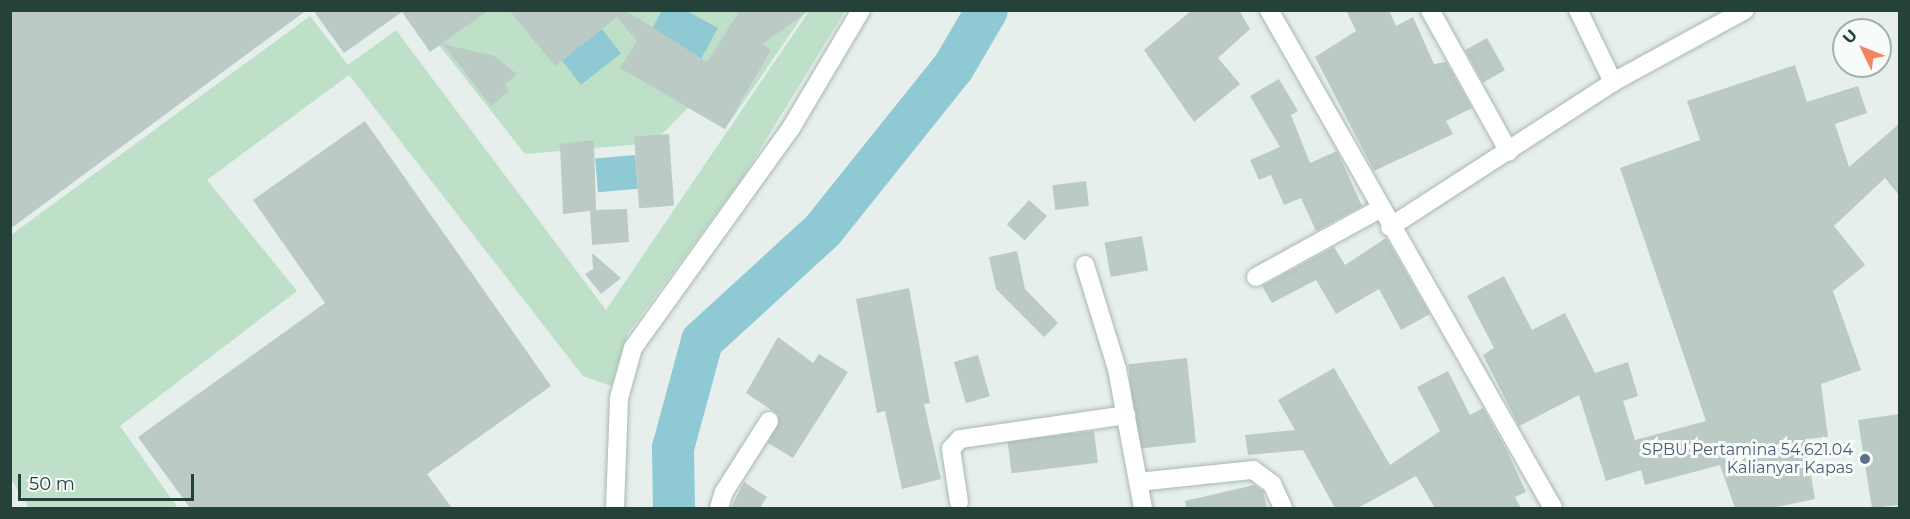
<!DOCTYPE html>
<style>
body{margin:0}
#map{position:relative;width:1910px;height:519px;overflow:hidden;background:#e6efeb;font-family:Montserrat,sans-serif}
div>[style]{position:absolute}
.green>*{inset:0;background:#bfe0c8}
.water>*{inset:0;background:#8ec9d4;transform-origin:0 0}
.river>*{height:42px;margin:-21px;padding:0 21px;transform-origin:21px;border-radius:21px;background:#8ec9d4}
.building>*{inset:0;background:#bbcac4;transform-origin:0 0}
.roads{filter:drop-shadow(0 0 2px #a8b8b2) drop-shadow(0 0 2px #a8b8b2)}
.street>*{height:18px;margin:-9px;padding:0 9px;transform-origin:9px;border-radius:9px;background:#fff}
.dots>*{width:16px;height:16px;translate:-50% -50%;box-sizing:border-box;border:3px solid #f7fbf9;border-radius:50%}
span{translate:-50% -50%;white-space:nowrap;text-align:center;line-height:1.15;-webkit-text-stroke:6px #f7fbf9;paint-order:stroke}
.service-label{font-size:16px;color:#4e5e75}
.right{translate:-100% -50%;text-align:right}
.frame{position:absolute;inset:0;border:12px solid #24423a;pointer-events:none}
.north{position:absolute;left:1832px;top:18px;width:60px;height:60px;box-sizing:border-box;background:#f7fbf9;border:2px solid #a3b1ad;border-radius:50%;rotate:313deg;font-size:16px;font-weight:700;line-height:24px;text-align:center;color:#24423a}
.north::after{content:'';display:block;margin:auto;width:21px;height:27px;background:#f4845f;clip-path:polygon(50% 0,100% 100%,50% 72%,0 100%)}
.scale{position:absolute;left:18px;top:474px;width:176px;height:27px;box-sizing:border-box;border:3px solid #24423a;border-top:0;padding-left:8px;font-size:18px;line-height:21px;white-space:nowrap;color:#24423a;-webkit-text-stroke:4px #f7fbf9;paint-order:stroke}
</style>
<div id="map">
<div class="green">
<div style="clip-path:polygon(467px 11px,806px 11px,725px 129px,688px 108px,653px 143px,525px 154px,439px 45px)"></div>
<div style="clip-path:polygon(809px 11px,845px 11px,743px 177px,628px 333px,611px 386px,583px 376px,349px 75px,207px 180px,297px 291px,120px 426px,178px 508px,29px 508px,11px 479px,11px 235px,310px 16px,348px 65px,396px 30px,606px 310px)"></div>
</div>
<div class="water">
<div style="clip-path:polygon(662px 10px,687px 11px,718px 28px,701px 59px,652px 29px)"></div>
<div style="left:602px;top:29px;width:31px;height:51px;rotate:52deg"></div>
<div style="left:635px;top:155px;width:34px;height:40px;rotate:85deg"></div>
</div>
<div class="river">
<div style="left:674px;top:508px;width:60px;rotate:-91deg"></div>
<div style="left:673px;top:448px;width:111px;rotate:-74.8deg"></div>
<div style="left:702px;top:341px;width:164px;rotate:-42.5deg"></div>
<div style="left:823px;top:230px;width:208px;rotate:-51.3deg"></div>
<div style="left:953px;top:68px;width:67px;rotate:-59.6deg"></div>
</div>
<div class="building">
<div style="clip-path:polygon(10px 10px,307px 10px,10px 229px)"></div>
<div style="clip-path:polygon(313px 10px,489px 10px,430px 52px,402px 12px,344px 53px)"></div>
<div style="clip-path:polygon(509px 10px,625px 10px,707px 62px,740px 10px,810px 10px,762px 44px,771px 50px,725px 129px,620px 68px,637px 41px,617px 17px,555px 66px)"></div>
<div style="clip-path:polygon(1192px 10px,1239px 10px,1250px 29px,1218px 58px,1240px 84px,1194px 122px,1144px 50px)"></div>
<div style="clip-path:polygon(1346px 10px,1389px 10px,1396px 26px,1413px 17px,1434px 64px,1446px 62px,1472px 108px,1446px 121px,1453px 134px,1374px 171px,1315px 57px,1356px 31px)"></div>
<div style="left:1487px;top:38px;width:37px;height:25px;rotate:61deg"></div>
<div style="clip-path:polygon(443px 44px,494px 56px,517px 74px,505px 85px,509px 91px,491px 106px)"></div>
<div style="clip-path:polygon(1795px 65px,1807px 102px,1858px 86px,1867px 113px,1835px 124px,1849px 167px,1899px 124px,1899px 195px,1885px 178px,1834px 226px,1865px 265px,1833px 291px,1861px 370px,1821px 384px,1828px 437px,1805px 439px,1815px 499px,1772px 508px,1735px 508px,1720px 465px,1645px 485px,1641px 470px,1606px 481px,1579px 395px,1519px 426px,1483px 355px,1494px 348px,1467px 296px,1504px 276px,1532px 330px,1565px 313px,1595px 373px,1628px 362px,1638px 396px,1623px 401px,1635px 440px,1706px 421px,1620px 168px,1700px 140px,1687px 101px)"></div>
<div style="clip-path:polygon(1279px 79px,1298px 111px,1291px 115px,1310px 163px,1337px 151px,1362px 206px,1316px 231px,1301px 198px,1284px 205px,1271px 175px,1259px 180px,1250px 160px,1280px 147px,1250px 96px)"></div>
<div style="clip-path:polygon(365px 121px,551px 386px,427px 474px,452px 508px,190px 508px,138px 437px,325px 303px,253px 200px)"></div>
<div style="left:669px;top:134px;width:72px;height:35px;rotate:86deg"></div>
<div style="clip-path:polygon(594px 140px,596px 210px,627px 209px,629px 242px,592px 245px,590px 211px,563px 214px,560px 144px)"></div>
<div style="left:1086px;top:181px;width:25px;height:34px;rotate:83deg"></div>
<div style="left:1029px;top:200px;width:24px;height:33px;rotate:42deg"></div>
<div style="left:1142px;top:236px;width:35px;height:38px;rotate:80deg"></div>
<div style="clip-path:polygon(1386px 238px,1430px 314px,1401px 330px,1379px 289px,1336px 314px,1316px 280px,1272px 303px,1262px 286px,1334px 247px,1345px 265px)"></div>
<div style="clip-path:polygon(1017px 251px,1025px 289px,1058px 323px,1044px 337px,996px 289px,989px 257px)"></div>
<div style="clip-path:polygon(592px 253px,621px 278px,601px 294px,585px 274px,593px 269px)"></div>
<div style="clip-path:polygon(909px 288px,930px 403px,924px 404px,941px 479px,902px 489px,885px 411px,877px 413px,856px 299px)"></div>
<div style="clip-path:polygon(778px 337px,813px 363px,819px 354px,848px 372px,793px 458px,768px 443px,779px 415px,746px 393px)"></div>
<div style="left:978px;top:355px;width:43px;height:25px;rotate:74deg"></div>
<div style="left:1187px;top:358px;width:85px;height:59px;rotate:84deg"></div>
<div style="clip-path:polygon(1334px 368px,1390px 465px,1440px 431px,1417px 387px,1448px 371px,1470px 415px,1483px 408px,1506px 449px,1526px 492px,1515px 497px,1521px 508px,1435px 508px,1416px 476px,1358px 508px,1335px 508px,1303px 450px,1248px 455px,1245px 435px,1295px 430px,1278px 400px)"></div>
<div style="clip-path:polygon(1899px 414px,1899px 505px,1872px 508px,1858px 420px)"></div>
<div style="left:1094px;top:431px;width:32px;height:87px;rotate:83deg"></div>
<div style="clip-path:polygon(744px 482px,767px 497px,760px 508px,731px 508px)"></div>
<div style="clip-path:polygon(1254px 485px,1263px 491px,1267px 508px,1186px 508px,1185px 501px)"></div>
</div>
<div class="roads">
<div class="street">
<div style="left:1269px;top:10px;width:573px;rotate:60.3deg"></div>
<div style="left:1430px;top:10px;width:162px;rotate:60.9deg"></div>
<div style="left:1613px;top:82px;width:150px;rotate:-28.6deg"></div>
<div style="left:1390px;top:227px;width:266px;rotate:-33deg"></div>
<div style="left:1613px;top:82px;width:80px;rotate:-115.9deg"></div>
<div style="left:1085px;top:265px;width:109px;rotate:72.9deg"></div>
<div style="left:1117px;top:369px;width:141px;rotate:79.4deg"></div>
<div style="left:1256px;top:277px;width:141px;rotate:-28.9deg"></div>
<div style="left:1138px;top:482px;width:116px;rotate:-6deg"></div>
<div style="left:1253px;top:470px;width:24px;rotate:36deg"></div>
<div style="left:1272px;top:484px;width:26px;rotate:65deg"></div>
<div style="left:959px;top:502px;width:54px;rotate:-98.6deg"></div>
<div style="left:951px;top:449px;width:13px;rotate:-48deg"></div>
<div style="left:960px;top:439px;width:168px;rotate:-8.2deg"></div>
<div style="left:615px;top:508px;width:110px;rotate:-87.9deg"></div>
<div style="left:619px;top:398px;width:52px;rotate:-74.4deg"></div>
<div style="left:633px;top:348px;width:271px;rotate:-54.3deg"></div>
<div style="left:791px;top:128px;width:137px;rotate:-59.3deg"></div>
<div style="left:719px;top:508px;width:17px;rotate:-73deg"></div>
<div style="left:724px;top:492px;width:84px;rotate:-57.6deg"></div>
</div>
</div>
<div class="dots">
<div style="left:1865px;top:459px;background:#5c6f8a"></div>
</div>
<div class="service-label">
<span class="right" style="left:1853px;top:459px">SPBU Pertamina 54.621.04<br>Kalianyar Kapas</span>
</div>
<div class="frame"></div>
<div class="north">U</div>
<div class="scale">50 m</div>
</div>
